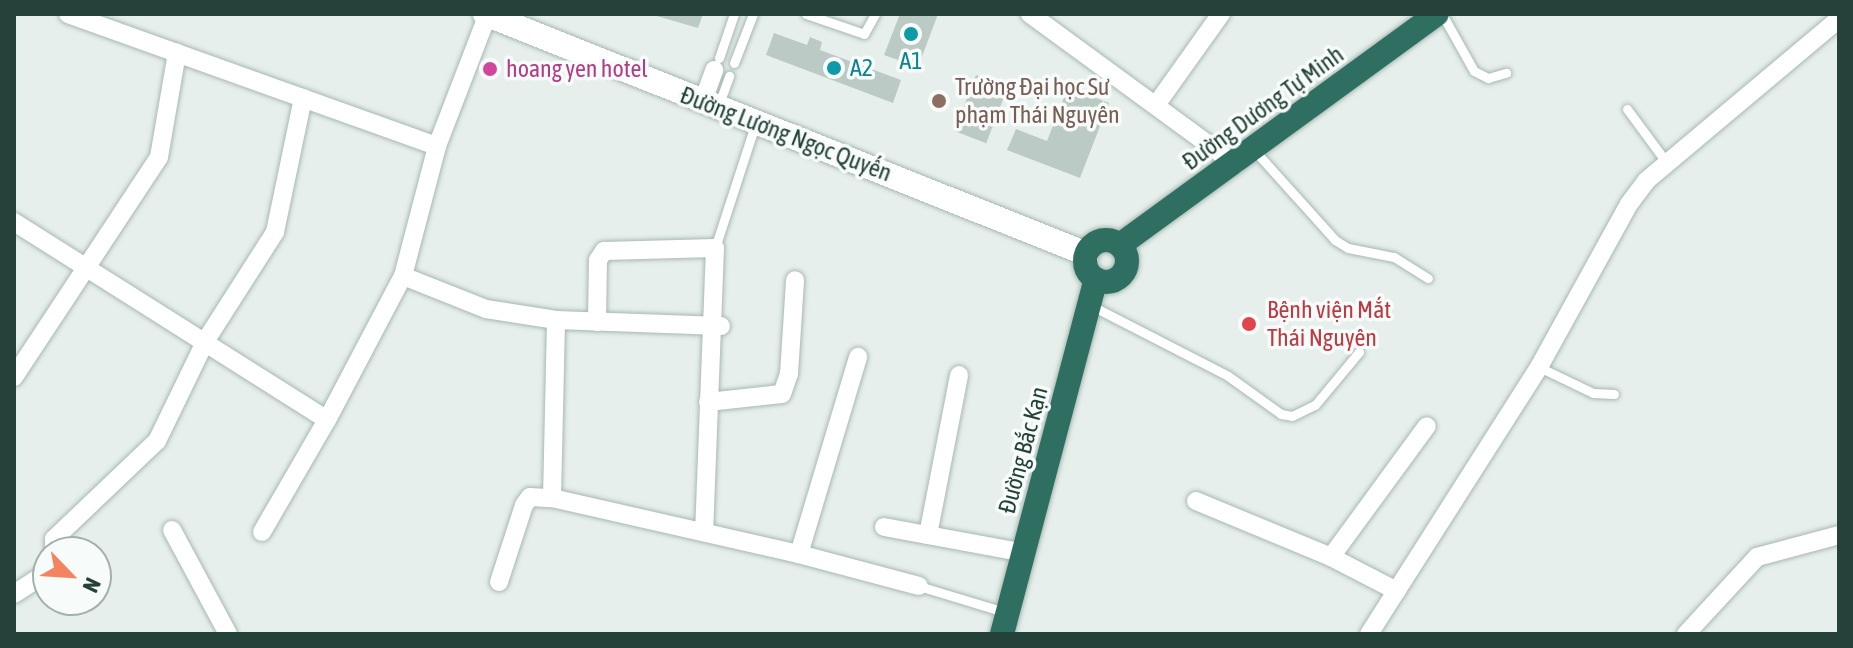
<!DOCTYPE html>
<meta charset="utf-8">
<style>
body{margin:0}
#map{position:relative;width:1853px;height:648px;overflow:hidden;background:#e6efeb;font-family:"Asap Condensed",sans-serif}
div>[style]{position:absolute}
.building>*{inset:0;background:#bbcac4;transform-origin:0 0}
.roads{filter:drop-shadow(0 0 2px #a8b8b2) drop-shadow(0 0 2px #a8b8b2)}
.lane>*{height:9px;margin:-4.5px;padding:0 4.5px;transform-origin:4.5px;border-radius:4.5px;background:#fff}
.street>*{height:18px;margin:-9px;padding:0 9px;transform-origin:9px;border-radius:9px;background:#fff}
.secondary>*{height:24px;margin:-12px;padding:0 12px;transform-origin:12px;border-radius:12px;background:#fff}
.highway>*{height:24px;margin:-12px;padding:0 12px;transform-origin:12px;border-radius:12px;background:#2f6f62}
.highway>.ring{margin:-12px;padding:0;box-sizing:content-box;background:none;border:24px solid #2f6f62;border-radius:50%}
.dots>*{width:22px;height:22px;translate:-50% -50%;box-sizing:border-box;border:4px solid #f7fbf9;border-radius:50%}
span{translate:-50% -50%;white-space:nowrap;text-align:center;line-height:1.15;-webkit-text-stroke:7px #f7fbf9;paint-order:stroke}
.culture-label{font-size:24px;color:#0d838f}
.left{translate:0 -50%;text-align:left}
.hotel-label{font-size:24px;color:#b23c85}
.education-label{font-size:24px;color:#785e54}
.street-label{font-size:24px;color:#24423a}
.health-label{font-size:24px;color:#be3a42}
.frame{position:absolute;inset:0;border:16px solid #24423a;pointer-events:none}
.north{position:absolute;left:32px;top:536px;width:80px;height:80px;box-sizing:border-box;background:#f7fbf9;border:2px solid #a3b1ad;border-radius:50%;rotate:115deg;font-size:22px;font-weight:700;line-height:32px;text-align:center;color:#24423a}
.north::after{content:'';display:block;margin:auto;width:28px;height:36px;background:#f4845f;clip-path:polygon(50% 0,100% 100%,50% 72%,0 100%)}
</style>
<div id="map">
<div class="building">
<div style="clip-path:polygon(650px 14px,703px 14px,698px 28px)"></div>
<div style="clip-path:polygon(900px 14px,938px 14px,918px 67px,884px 55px)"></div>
<div style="clip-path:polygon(774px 33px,807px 45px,810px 37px,822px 42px,820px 50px,901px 80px,893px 103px,766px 55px)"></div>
<div style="left:976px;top:75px;width:34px;height:60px;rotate:21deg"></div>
<div style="clip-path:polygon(1068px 87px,1109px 103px,1080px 178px,1007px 150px,1016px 129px,1047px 141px)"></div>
</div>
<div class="roads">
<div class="lane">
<div style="left:806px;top:14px;width:61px;rotate:19deg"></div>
<div style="left:864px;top:34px;width:23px;rotate:-61deg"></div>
<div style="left:1442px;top:14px;width:65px;rotate:60.7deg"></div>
<div style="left:1474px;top:71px;width:16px;rotate:27deg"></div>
<div style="left:1488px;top:78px;width:19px;rotate:-16deg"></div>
<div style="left:719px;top:58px;width:46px;rotate:-71.2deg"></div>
<div style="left:734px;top:63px;width:53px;rotate:-68.8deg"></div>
<div style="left:719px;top:104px;width:30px;rotate:-70deg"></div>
<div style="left:1627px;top:109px;width:67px;rotate:53.5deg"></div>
<div style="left:1255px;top:151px;width:120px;rotate:48deg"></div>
<div style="left:1335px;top:240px;width:15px;rotate:32deg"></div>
<div style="left:1348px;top:248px;width:47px;rotate:11.1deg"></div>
<div style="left:1394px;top:257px;width:40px;rotate:32deg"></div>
<div style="left:715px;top:248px;width:129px;rotate:-72deg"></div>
<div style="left:1090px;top:305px;width:155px;rotate:27.2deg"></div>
<div style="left:1228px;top:376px;width:65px;rotate:35.6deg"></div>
<div style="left:1281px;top:414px;width:11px;rotate:10deg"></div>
<div style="left:1292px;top:416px;width:25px;rotate:-26deg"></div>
<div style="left:1315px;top:405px;width:69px;rotate:-50.3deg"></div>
<div style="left:1539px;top:367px;width:60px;rotate:25.7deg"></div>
<div style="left:1593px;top:393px;width:21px;rotate:3deg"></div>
<div style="left:919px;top:586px;width:93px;rotate:16.9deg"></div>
</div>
<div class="street">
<div style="left:68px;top:14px;width:392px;rotate:19.7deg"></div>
<div style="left:1030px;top:14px;width:255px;rotate:36.2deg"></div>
<div style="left:703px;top:101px;width:33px;rotate:-70deg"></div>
<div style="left:1156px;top:105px;width:112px;rotate:-54.5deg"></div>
<div style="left:14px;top:222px;width:370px;rotate:32.3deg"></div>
<div style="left:327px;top:420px;width:163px;rotate:-62.2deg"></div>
<div style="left:403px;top:276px;width:134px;rotate:-75.3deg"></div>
<div style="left:437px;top:146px;width:142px;rotate:-68.9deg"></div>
<div style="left:403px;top:276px;width:89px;rotate:21.7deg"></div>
<div style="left:486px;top:309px;width:71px;rotate:8.9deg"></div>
<div style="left:556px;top:320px;width:165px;rotate:2.1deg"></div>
<div style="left:597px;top:322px;width:62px;rotate:-89.1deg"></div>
<div style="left:598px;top:260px;width:11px;rotate:-56deg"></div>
<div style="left:604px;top:251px;width:111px;rotate:-1.5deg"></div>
<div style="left:715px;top:248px;width:282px;rotate:92.2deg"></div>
<div style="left:14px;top:377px;width:263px;rotate:-56.6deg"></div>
<div style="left:159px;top:157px;width:106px;rotate:-80.2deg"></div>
<div style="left:708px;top:402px;width:74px;rotate:-6.2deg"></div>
<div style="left:782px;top:394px;width:21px;rotate:-71deg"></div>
<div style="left:789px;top:374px;width:94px;rotate:-86.3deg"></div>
<div style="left:552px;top:498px;width:253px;rotate:12.8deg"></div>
<div style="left:799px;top:554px;width:206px;rotate:-73.3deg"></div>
<div style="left:1196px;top:501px;width:146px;rotate:22.5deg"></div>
<div style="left:1331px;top:557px;width:74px;rotate:27.3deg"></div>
<div style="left:884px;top:527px;width:143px;rotate:10.4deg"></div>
<div style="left:172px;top:530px;width:118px;rotate:61.7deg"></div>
<div style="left:262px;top:532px;width:129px;rotate:-59.9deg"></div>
<div style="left:928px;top:535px;width:163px;rotate:-79deg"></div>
<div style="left:54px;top:552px;width:13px;rotate:-90deg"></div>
<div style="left:54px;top:539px;width:142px;rotate:-43.6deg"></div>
<div style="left:157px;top:441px;width:112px;rotate:-64.1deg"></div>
<div style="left:206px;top:340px;width:128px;rotate:-57.4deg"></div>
<div style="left:275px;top:232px;width:137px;rotate:-78.2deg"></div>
<div style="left:799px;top:554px;width:124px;rotate:14.9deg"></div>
<div style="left:1331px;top:557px;width:162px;rotate:-53.8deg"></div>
<div style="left:499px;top:582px;width:81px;rotate:-72deg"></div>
<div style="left:524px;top:505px;width:10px;rotate:-53deg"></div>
<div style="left:530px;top:497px;width:22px;rotate:3deg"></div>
<div style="left:552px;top:498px;width:178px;rotate:-88.7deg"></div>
<div style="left:14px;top:594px;width:40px;rotate:-32.9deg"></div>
<div style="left:1369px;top:634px;width:317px;rotate:-57.5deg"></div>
<div style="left:1539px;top:367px;width:186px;rotate:-61.1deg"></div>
<div style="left:1629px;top:204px;width:30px;rotate:-53deg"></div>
<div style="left:1647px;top:180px;width:251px;rotate:-40deg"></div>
<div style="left:1686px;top:634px;width:105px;rotate:-47.3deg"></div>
<div style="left:1757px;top:557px;width:85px;rotate:-15deg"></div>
</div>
<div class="secondary">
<div style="left:485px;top:14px;width:648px;rotate:21.74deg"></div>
</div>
<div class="highway">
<div class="ring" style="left:1085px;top:240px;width:18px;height:18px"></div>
<div style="left:1120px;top:245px;width:392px;rotate:-36.1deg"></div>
<div style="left:1002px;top:634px;width:367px;rotate:-75.2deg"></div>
</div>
</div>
<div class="dots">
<div style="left:911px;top:34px;background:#0f9aa8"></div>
<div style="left:834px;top:68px;background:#0f9aa8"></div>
<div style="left:490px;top:69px;background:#d1479c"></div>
<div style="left:939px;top:101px;background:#8d6e63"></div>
<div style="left:1249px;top:324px;background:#e0444e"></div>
</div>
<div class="culture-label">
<span style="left:911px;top:61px">A1</span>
<span class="left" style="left:850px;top:68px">A2</span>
</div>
<div class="hotel-label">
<span class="left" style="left:506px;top:69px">hoang yen hotel</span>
</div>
<div class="education-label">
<span class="left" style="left:955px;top:101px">Trường Đại học Sư<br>phạm Thái Nguyên</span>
</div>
<div class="street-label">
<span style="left:1263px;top:108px;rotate:-36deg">Đường Dương Tự Minh</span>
<span style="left:786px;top:134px;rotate:21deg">Đường Lương Ngọc Quyến</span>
<span style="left:1023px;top:450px;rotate:-75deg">Đường Bắc Kạn</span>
</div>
<div class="health-label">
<span class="left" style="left:1267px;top:324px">Bệnh viện Mắt<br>Thái Nguyên</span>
</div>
<div class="frame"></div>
<div class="north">N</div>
</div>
